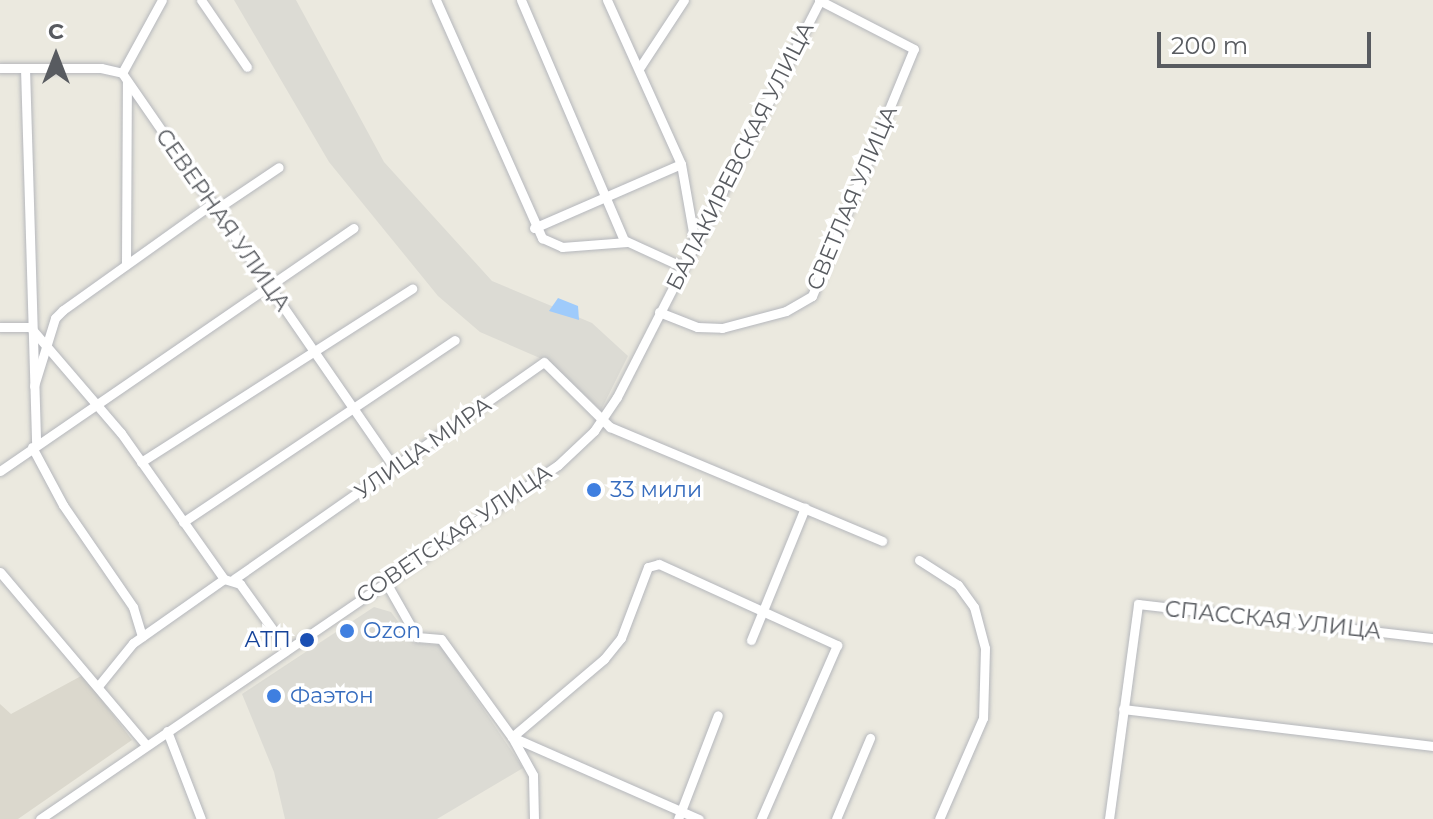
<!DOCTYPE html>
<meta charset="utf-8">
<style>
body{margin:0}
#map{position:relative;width:1433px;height:819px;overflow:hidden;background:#ebe9df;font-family:Montserrat,sans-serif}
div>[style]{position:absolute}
.industrial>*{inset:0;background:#dcdbd4}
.education>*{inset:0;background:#dbd8cd}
.water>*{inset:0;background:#9fcbfb}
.roads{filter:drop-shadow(0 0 2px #b5b7bc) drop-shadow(0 0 2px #b5b7bc)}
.minor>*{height:9px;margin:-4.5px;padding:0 4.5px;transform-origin:4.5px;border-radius:4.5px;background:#fff}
.dots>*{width:22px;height:22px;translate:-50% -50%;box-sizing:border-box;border:4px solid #fff;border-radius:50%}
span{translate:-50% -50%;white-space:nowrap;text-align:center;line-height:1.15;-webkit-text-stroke:7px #fff;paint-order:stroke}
.street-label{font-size:22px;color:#585b60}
.shop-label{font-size:22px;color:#366cbe}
.left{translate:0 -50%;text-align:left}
.transit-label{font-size:22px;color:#164399}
.right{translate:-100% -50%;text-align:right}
.north{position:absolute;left:16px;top:16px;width:80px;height:80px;-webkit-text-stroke:6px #fff;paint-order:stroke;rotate:0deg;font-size:22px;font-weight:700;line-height:32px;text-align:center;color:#585b60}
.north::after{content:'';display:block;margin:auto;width:28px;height:36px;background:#585b60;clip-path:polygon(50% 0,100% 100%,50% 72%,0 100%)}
.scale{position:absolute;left:1157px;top:32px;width:214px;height:36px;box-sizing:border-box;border:4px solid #585b60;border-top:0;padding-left:10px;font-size:24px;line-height:28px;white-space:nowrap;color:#585b60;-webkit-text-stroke:6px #fff;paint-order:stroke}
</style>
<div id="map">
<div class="industrial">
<div style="clip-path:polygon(234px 0,296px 0,384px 162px,492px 281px,592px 323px,628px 356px,601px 410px,549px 362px,480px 332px,438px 296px,329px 162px)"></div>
<div style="clip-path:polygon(374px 607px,391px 612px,414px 643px,440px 645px,523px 768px,437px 819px,285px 819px,274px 772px,242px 694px)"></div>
</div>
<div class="education">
<div style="clip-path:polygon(83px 675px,132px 740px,18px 819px,0 819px,0 704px,11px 714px)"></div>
</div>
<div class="water">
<div style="clip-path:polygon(558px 298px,578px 306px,579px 320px,549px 311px)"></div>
</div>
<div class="roads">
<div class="minor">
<div style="left:201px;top:0;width:81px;rotate:55.5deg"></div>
<div style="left:436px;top:0;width:261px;rotate:66deg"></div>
<div style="left:542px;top:238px;width:22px;rotate:24deg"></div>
<div style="left:562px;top:247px;width:65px;rotate:-4.4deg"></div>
<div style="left:521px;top:0;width:261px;rotate:66.8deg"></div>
<div style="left:624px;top:240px;width:65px;rotate:24.6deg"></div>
<div style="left:607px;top:0;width:180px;rotate:65.7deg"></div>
<div style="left:681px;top:164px;width:80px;rotate:80deg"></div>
<div style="left:640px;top:67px;width:80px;rotate:-56.7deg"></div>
<div style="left:0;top:68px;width:101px"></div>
<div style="left:101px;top:68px;width:22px;rotate:13deg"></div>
<div style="left:122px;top:73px;width:480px;rotate:55.4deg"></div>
<div style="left:25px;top:68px;width:376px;rotate:88.3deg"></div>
<div style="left:122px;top:73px;width:83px;rotate:-61.3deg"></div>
<div style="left:218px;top:208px;width:73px;rotate:-33.9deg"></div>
<div style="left:534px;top:228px;width:160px;rotate:-23.5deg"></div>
<div style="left:126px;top:262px;width:181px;rotate:-89.7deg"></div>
<div style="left:659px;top:312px;width:41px;rotate:21.5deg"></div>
<div style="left:697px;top:327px;width:25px;rotate:2deg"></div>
<div style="left:722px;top:328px;width:66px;rotate:-14.9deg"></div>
<div style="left:786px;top:311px;width:30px;rotate:-30deg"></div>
<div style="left:812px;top:296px;width:267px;rotate:-67.6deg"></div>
<div style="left:914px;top:49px;width:107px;rotate:-152.7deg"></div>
<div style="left:0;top:327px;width:30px"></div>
<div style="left:30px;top:327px;width:140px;rotate:49.4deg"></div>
<div style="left:121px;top:433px;width:179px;rotate:54.8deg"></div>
<div style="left:224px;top:579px;width:17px;rotate:17deg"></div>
<div style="left:240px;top:584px;width:79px;rotate:54.3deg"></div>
<div style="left:34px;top:386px;width:71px;rotate:-72.8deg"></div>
<div style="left:55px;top:318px;width:11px;rotate:-45deg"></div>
<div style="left:63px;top:310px;width:184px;rotate:-35.5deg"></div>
<div style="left:32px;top:447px;width:66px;rotate:61.9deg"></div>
<div style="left:63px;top:505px;width:124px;rotate:55.5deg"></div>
<div style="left:133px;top:607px;width:31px;rotate:73deg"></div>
<div style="left:141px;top:462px;width:322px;rotate:-32.6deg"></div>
<div style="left:0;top:471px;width:429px;rotate:-34.5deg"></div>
<div style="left:183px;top:522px;width:327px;rotate:-33.8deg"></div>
<div style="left:919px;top:560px;width:46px;rotate:32.7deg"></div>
<div style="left:958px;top:585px;width:27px;rotate:54deg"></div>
<div style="left:974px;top:607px;width:42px;rotate:75deg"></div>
<div style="left:985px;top:648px;width:70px;rotate:91.6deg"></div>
<div style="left:983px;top:718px;width:110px;rotate:113.5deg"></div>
<div style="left:0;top:572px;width:226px;rotate:49.8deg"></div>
<div style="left:234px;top:579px;width:378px;rotate:-35deg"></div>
<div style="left:544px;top:362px;width:93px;rotate:44.6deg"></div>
<div style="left:610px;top:427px;width:295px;rotate:22.7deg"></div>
<div style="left:384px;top:579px;width:67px;rotate:60.4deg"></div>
<div style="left:417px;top:637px;width:24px;rotate:5deg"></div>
<div style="left:441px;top:639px;width:121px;rotate:54.1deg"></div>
<div style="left:512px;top:737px;width:204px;rotate:23.7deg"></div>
<div style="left:751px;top:640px;width:143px;rotate:-67.8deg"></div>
<div style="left:99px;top:685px;width:54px;rotate:-51deg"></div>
<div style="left:133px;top:643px;width:111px;rotate:-35.1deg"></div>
<div style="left:1123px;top:709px;width:312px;rotate:6.8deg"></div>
<div style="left:167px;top:731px;width:94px;rotate:68.9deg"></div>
<div style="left:40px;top:819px;width:627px;rotate:-34.35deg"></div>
<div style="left:558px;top:465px;width:50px;rotate:-43.4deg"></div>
<div style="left:594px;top:431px;width:41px;rotate:-55.9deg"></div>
<div style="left:617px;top:397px;width:446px;rotate:-62.9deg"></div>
<div style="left:534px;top:819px;width:44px;rotate:-91.3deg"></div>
<div style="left:533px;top:775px;width:43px;rotate:-118.9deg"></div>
<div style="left:512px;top:737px;width:121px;rotate:-40.3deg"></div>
<div style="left:604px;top:659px;width:27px;rotate:-51deg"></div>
<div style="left:621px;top:638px;width:76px;rotate:-69.2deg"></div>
<div style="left:648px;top:567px;width:11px;rotate:-15deg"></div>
<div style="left:659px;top:564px;width:196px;rotate:24.5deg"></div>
<div style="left:837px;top:645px;width:190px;rotate:113.6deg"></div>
<div style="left:678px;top:819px;width:111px;rotate:-69deg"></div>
<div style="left:836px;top:819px;width:88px;rotate:-67.2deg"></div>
<div style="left:1109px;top:819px;width:217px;rotate:-82.3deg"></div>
<div style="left:1138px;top:604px;width:297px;rotate:6.6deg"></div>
</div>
</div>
<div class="dots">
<div style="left:594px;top:490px;background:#3f7fe0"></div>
<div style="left:347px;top:631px;background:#3f7fe0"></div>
<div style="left:307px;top:640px;background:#1a4fb4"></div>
<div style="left:274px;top:696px;background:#3f7fe0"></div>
</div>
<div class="street-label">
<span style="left:740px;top:156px;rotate:-63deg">БАЛАКИРЕВСКАЯ УЛИЦА</span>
<span style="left:852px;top:198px;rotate:-67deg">СВЕТЛАЯ УЛИЦА</span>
<span style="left:223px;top:220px;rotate:55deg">СЕВЕРНАЯ УЛИЦА</span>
<span style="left:423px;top:448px;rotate:-35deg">УЛИЦА МИРА</span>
<span style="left:454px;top:534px;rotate:-34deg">СОВЕТСКАЯ УЛИЦА</span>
<span style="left:1273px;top:620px;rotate:6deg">СПАССКАЯ УЛИЦА</span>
</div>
<div class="shop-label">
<span class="left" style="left:610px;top:490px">33 мили</span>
<span class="left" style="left:363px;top:631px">Ozon</span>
<span class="left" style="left:290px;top:696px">Фаэтон</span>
</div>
<div class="transit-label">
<span class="right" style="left:291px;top:640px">АТП</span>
</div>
<div class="north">С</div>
<div class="scale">200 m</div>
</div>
